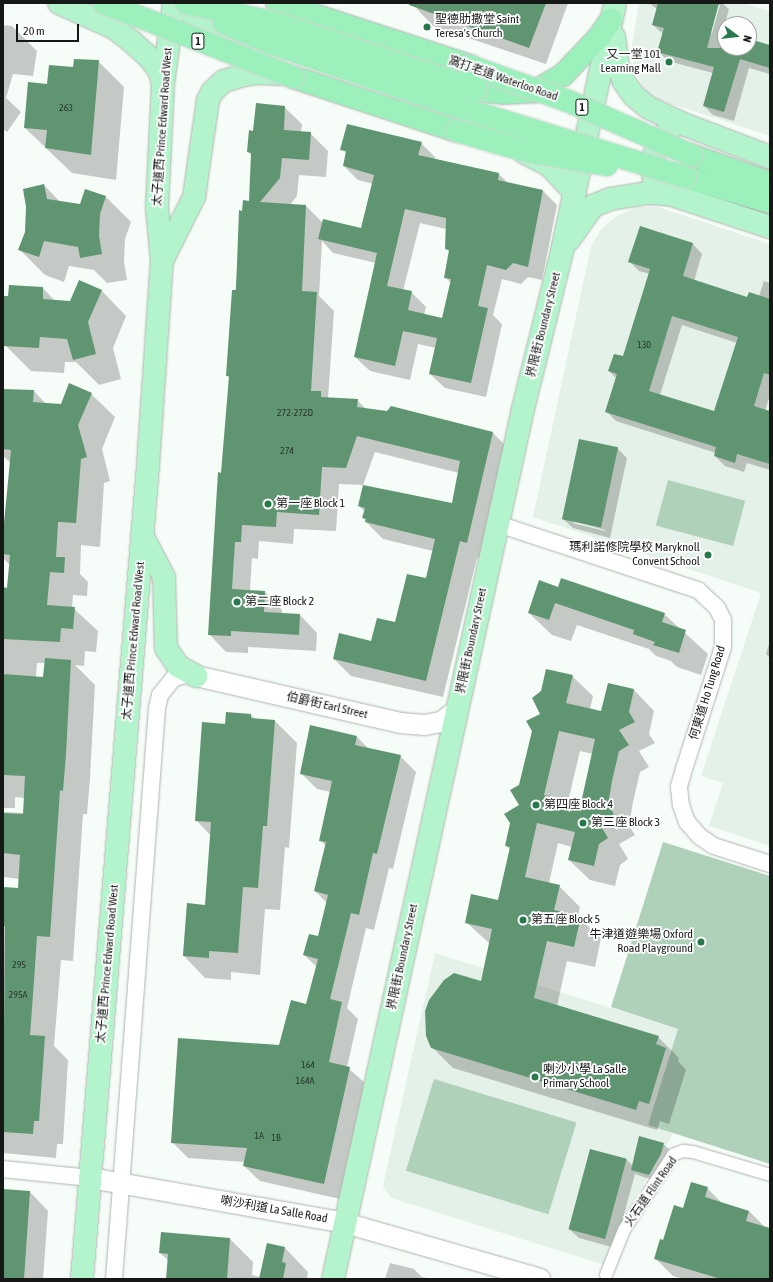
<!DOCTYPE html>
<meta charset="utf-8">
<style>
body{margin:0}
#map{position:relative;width:773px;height:1282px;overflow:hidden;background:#f6fcf7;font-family:"Asap Condensed","Noto Sans TC",sans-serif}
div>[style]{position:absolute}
.built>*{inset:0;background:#e4f1e8}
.green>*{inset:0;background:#afd0b9;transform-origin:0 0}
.shadow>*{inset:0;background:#0003}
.building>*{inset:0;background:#609572;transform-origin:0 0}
.roads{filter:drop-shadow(0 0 1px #aeb4b0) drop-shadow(0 0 1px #aeb4b0)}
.pedestrian>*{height:12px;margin:-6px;padding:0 6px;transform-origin:6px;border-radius:6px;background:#fff}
.minor>*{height:16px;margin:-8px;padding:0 8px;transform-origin:8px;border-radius:8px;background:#fff}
.tertiary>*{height:20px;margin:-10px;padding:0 10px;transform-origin:10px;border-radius:10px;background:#fff}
.primary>*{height:22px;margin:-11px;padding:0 11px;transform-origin:11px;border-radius:11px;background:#b4f4cc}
.trunk>*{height:22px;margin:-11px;padding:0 11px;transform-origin:11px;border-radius:11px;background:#9bf0bb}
.bridges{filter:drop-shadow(0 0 1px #d5d5d5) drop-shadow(0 0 1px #d5d5d5)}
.trunk-bridge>*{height:22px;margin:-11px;padding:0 11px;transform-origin:11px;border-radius:11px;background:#9bf0bb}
.dots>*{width:11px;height:11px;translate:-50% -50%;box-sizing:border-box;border:2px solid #fff;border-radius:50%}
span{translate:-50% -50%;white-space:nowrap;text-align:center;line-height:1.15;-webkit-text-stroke:3.5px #fff;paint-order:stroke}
.number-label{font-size:10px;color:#28372e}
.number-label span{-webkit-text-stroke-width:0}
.shield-label span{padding:1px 3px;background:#fff;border:1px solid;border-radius:3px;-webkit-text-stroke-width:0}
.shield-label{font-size:11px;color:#161817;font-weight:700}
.poi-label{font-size:12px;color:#161817}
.left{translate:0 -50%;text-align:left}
.right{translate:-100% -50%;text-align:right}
.street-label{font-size:12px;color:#161817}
.frame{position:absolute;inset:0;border:4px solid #161817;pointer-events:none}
.north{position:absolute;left:717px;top:16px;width:40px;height:40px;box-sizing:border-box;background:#fff;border:1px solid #a2a3a2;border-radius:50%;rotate:105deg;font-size:11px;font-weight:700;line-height:16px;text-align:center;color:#161817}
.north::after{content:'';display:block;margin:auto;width:14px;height:18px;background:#27794b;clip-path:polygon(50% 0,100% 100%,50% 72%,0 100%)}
.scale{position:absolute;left:16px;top:24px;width:63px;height:18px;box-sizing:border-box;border:2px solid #161817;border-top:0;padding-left:5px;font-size:12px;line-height:14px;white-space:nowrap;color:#161817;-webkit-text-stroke:3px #fff;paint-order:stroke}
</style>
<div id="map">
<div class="built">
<div style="clip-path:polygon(evenodd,639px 3px,743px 3px,770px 11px,770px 136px,659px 100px,646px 92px,635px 71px,631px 52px,639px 3px,725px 24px,749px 24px,749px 48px,725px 48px,725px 24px)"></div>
<div style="clip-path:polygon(637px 207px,658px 207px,770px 244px,770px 846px,709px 826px,723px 783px,701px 776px,761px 593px,533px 517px,591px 246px,602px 228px,618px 215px)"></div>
<div style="clip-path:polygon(435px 953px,678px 1029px,648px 1125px,674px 1132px,617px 1229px,605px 1265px,391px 1198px,383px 1186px)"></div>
</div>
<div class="green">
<div style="left:668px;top:480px;width:80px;height:47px;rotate:15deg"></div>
<div style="clip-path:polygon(663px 842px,770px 876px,770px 1164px,648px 1125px,678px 1029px,611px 1007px)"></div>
<div style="left:434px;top:1079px;width:149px;height:96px;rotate:17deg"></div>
</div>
<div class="shadow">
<div style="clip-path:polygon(419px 3px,568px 3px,546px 64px,433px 26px,417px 9px)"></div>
<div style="clip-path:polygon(evenodd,649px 3px,722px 3px,729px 9px,723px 32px,725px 33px,725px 48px,749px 48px,749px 40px,770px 46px,770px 74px,749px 68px,734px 121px,713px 115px,704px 106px,713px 73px,668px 61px,658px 51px,663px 34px,653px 25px,657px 9px,649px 3px,717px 5px,720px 5px,712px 33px,710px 33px,717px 5px)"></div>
<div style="clip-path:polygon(3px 25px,12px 26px,37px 51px,33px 76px,13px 74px,6px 98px,21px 112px,7px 132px,3px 129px)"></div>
<div style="clip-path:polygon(98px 61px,124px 87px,116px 180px,72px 173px,25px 128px,48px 85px,74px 68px)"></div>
<div style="clip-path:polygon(evenodd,284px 107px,302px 124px,301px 133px,310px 133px,328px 151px,326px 177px,299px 175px,297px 196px,290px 205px,306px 206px,323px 223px,362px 229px,373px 184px,358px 180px,344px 166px,347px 154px,342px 149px,421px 143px,435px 157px,435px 160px,499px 174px,508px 183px,543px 191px,557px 205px,542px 280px,528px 277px,521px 284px,502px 279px,493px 315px,502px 324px,486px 397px,445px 388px,430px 374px,436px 348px,418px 344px,410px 380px,370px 371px,355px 357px,376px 263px,333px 253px,322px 241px,319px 296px,334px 311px,328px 398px,357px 400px,366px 409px,492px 432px,510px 450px,484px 560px,477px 558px,443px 697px,351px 676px,334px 659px,372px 642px,396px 623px,426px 579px,433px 551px,383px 539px,366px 522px,364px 518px,365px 512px,359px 506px,453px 504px,459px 473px,375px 452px,363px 485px,339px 484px,336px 531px,294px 529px,293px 544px,259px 541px,258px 559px,252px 558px,250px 591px,265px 592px,282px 610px,282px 614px,300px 615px,317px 633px,316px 651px,248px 647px,248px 653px,226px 652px,209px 634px,230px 379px,227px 376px,243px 212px,250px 202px,252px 155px,248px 152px,254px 132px,284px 107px,420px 223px,446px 229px,446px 249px,450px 252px,445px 277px,451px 283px,443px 319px,424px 315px,426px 307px,411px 292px,403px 291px,420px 223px)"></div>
<div style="clip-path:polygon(44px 185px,60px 202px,81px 205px,106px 197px,131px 222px,125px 239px,124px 262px,127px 280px,107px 283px,94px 270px,69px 266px,64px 282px,45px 275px,20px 250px)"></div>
<div style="clip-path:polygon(evenodd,640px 228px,693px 244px,702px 254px,694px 281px,748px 298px,759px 296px,764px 281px,770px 283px,770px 395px,765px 411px,770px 412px,770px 470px,747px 463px,744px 472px,725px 466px,715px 456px,716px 453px,616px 421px,606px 411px,616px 378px,609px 371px,623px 358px,650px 274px,639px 271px,629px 261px,640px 228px,682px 325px,737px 343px,715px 413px,660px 395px,682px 325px)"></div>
<div style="clip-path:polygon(43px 288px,55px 301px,71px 302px,101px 290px,126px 316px,113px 348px,121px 379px,99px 385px,76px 362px,65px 362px,64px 373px,31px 371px,5px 345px,3px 297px)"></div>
<div style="clip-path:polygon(evenodd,3px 390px,34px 391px,46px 404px,61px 405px,91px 394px,115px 417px,102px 449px,110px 481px,104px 483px,100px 547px,81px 545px,80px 574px,88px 582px,87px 596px,73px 595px,72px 607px,98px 631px,96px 652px,85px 651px,84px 666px,75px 665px,95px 685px,90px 778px,87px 814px,83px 814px,73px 961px,61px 960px,54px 1046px,68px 1060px,63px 1144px,57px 1144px,56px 1158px,3px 1153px,3px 888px,19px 890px,20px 879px,3px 877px,3px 812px,24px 813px,24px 798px,15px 797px,15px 808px,3px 808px,3px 588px,8px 589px,10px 565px,3px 558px,3px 535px,11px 463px,3px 456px,3px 390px,37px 663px,45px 663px,44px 678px,36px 677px,37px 663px)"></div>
<div style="clip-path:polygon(evenodd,617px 448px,627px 458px,610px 538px,573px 528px,563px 519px,617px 448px,573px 521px,605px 530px,605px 531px,573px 523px,573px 521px)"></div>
<div style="clip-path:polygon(559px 588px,664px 614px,708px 654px,701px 675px,677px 667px,671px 661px,656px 656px,649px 649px,577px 625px,571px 641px,552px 635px,529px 613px)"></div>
<div style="clip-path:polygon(770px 641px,770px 658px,766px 654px)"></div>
<div style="clip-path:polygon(evenodd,572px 676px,593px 696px,590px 709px,602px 712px,634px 690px,654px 711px,649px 734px,655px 743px,639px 751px,649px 767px,640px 772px,633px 802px,629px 826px,635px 835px,619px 844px,628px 859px,620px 865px,615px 886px,590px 880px,569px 860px,572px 847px,558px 843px,549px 883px,559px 886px,580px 907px,578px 917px,601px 938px,595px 967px,567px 961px,557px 1006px,658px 1037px,679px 1058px,678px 1061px,686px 1070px,669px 1124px,660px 1121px,657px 1130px,453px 1068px,432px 1047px,482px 983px,490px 944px,466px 922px,499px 902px,510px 850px,506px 845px,520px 805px,520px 785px,542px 714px,572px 676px,580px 751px,593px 754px,582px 805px,568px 802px,580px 751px)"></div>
<div style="clip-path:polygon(251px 715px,255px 719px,275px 721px,297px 743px,289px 848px,285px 847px,280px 910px,265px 909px,260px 975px,231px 972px,231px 980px,205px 978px,183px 955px,187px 904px,206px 906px,211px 836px,196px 820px,226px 725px)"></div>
<div style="clip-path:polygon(357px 737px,370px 750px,400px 756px,416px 772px,393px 869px,389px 868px,374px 930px,366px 928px,347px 1008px,358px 1019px,347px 1067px,366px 1084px,340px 1199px,260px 1181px,244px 1166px,245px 1162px,188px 1158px,172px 1142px,280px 1046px,307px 1005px,317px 967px,304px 955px,319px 937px,327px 903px,315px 891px,326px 846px,320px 840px,331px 792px,317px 789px,301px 773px)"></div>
<div style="clip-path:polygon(663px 1144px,670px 1150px,667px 1161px,655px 1181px,635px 1174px,615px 1248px,579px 1238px,569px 1229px,591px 1150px,627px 1160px,633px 1166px)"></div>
<div style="clip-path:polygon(707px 1188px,722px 1203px,749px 1211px,765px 1227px,770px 1229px,770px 1279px,684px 1279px,673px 1276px,655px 1258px,684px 1209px)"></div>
<div style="clip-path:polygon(3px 1190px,30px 1192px,48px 1211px,43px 1279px,3px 1279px)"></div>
<div style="clip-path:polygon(230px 1239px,253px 1262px,252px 1275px,260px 1277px,267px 1244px,285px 1248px,308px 1272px,307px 1279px,167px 1279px,169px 1261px,160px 1253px)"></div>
<div style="clip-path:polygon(390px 1263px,414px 1269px,422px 1277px,432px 1279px,385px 1279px)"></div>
</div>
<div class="building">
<div style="clip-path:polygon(410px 3px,546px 3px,529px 48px,409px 5px)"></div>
<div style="clip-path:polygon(658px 3px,719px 3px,707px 48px,749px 48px,749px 39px,770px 45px,770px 68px,740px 59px,724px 112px,703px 106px,714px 67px,657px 52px,664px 28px,652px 25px)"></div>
<div style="clip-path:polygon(74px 59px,99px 60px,91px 155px,45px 148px,47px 130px,24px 128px,28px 82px,47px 84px,49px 65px,73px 67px)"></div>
<div style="clip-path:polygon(256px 103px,285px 106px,284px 130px,311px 132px,309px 160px,282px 158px,280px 178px,260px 202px,306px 205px,302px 291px,317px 292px,311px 391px,321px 391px,321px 397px,358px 399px,357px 407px,387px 411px,391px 406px,493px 432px,467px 543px,460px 541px,426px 681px,333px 659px,339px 633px,371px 641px,377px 618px,395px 622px,407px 574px,426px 578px,435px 539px,365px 522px,366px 519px,362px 518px,365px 508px,358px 506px,363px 485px,452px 503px,460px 461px,357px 436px,346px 468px,322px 467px,319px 515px,277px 512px,276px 527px,242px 525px,241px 542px,235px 542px,232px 589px,265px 591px,264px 612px,300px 614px,299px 635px,231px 631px,231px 636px,208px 635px,218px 472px,221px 473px,229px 376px,226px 376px,232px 290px,236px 290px,239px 210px,242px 211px,243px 200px,249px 201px,251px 153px,247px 152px,249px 130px,253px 131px)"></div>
<div style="clip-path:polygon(evenodd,347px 124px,422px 142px,418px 155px,499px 173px,498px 180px,543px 190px,528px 267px,513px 263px,506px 270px,487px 265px,478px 306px,488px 308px,471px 383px,429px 374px,437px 338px,403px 331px,395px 366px,354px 357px,377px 253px,318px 239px,323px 219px,361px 228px,374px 175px,343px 166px,346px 151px,340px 150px,347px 124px,405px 209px,446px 218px,445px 249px,449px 250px,444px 278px,451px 279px,442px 318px,408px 310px,412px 291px,387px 286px,405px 209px)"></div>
<div style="clip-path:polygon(44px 184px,47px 199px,80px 204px,85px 189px,106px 196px,100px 214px,99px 236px,102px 254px,80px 258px,78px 247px,44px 241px,39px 257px,18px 250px,25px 232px,26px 207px,23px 189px)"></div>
<div style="clip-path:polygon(evenodd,640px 226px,693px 243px,683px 276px,747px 297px,749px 292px,770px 299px,770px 375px,764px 373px,754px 406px,770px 411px,770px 464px,737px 454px,735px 463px,714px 456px,716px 447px,605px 412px,617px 374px,608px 371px,614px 354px,623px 356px,650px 269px,628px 262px,640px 226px,672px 316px,738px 337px,714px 411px,649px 391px,672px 316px)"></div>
<div style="clip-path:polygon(79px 280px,102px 290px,88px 322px,96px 354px,73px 360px,67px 339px,40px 337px,39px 348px,4px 346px,3px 296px,8px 296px,9px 285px,43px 287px,43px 299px,70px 301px)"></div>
<div style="clip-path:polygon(69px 383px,92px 393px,78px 425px,87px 457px,81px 459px,76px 523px,58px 522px,56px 557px,65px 557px,64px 573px,50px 572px,47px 605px,75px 607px,73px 629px,61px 628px,60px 642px,3px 639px,3px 587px,7px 588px,10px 555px,3px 554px,3px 534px,11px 450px,3px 449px,3px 389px,34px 390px,33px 402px,61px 404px)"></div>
<div style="left:579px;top:439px;width:40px;height:82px;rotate:12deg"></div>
<div style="clip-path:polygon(561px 578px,665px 613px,662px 622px,686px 630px,679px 653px,653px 645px,655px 642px,633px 634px,634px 630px,555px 603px,549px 620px,528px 613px,539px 580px,558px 587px)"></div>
<div style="clip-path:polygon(45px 658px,71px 660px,66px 754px,63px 791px,60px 790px,50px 937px,37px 936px,34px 981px,30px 1035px,45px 1036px,39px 1121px,34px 1121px,33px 1134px,3px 1132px,5px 926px,3px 926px,3px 887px,18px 888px,20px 855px,3px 853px,3px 813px,23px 814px,25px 776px,3px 775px,3px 674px,43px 677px)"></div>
<div style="clip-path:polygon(evenodd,546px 669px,573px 675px,566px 703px,601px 711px,608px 683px,634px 689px,629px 712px,635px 722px,619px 730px,629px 745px,619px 751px,612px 781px,608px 805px,614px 814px,599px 823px,608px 838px,599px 844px,594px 866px,568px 860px,575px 832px,537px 823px,525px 877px,560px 885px,554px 910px,581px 916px,574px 947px,547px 941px,534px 998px,659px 1036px,656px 1044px,666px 1048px,649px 1104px,639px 1101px,636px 1110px,431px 1048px,426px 1036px,425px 1011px,429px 1000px,444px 980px,454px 973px,481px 981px,492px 929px,465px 923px,471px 894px,498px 900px,510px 847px,505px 846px,510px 823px,504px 814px,519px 805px,510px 790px,519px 785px,532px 731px,526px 721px,540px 714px,532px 698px,541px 691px,546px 669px,559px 731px,595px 739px,581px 803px,544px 795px,559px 731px)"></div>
<div style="clip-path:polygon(226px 712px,251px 714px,251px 718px,275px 720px,267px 826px,263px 826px,258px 888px,243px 887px,238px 953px,209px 951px,209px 958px,183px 956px,187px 903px,205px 905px,211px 822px,195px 821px,202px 722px,225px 724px)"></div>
<div style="clip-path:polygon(310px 725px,357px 736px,355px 745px,401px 755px,377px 854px,373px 853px,359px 915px,351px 913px,330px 999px,342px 1002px,329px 1062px,350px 1067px,324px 1184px,243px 1166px,247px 1148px,171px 1143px,178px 1038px,279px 1045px,291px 1000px,306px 1004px,318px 959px,303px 955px,309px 934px,318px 936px,328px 895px,314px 891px,326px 842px,319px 841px,332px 781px,300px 774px)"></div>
<div style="clip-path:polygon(639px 1136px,664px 1143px,661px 1154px,649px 1175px,631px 1170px)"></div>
<div style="left:590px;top:1149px;width:38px;height:83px;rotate:15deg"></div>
<div style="clip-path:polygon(691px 1182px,708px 1187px,705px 1197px,749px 1211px,746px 1221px,770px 1228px,770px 1279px,721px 1279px,654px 1259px,660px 1239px,663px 1240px,674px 1205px,683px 1208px)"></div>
<div style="clip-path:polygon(3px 1189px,30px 1191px,24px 1279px,3px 1279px)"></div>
<div style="clip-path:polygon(161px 1232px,230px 1238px,227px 1279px,166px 1279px,168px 1254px,159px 1253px)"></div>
<div style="clip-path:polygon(267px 1243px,285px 1247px,282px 1262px,286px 1263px,283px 1279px,259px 1279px)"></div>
</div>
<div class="roads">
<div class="pedestrian">
<div style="left:606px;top:1275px;width:48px;rotate:-68.2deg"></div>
<div style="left:624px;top:1230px;width:90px;rotate:-56.8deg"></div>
<div style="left:673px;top:1155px;width:11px;rotate:-22deg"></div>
<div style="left:683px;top:1151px;width:10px;rotate:6deg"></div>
<div style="left:693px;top:1152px;width:80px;rotate:16.6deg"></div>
</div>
<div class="minor">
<div style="left:498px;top:524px;width:211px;rotate:18.3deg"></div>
<div style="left:698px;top:590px;width:26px;rotate:43deg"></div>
<div style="left:717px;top:608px;width:13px;rotate:63deg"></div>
<div style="left:723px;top:620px;width:27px;rotate:90deg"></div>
<div style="left:723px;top:647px;width:128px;rotate:107.7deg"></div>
<div style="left:684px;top:769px;width:19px;rotate:106deg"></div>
<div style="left:679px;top:787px;width:18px;rotate:84deg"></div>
<div style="left:681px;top:805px;width:18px;rotate:71deg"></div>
<div style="left:687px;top:822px;width:18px;rotate:49deg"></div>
<div style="left:699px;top:836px;width:18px;rotate:34deg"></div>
<div style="left:714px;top:846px;width:59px;rotate:17.8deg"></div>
<div style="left:3px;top:1169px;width:87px;rotate:5.9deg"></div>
<div style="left:114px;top:1279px;width:573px;rotate:-85.69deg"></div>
<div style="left:157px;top:708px;width:13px;rotate:-77deg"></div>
<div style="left:160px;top:695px;width:22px;rotate:-51deg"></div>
<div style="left:174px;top:678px;width:11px;rotate:-15deg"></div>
<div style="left:185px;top:675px;width:11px;rotate:5deg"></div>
</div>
<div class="tertiary">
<div style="left:196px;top:676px;width:210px;rotate:12.9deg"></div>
<div style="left:401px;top:723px;width:23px;rotate:5deg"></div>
<div style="left:424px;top:725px;width:17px;rotate:-10deg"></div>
<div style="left:441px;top:722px;width:19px;rotate:-36deg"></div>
<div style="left:90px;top:1178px;width:259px;rotate:10deg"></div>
<div style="left:345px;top:1223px;width:203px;rotate:16deg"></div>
</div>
<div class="primary">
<div style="left:59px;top:3px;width:60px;rotate:24.4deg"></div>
<div style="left:114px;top:28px;width:21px;rotate:37deg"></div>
<div style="left:131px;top:41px;width:24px;rotate:42deg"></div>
<div style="left:149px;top:57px;width:19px;rotate:54deg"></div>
<div style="left:160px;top:72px;width:12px;rotate:76deg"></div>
<div style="left:180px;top:3px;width:53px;rotate:41.2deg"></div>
<div style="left:220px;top:38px;width:24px;rotate:33deg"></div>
<div style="left:614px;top:37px;width:29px;rotate:82deg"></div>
<div style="left:618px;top:66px;width:17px;rotate:69deg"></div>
<div style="left:624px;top:82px;width:17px;rotate:54deg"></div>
<div style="left:634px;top:96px;width:19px;rotate:39deg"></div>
<div style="left:649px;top:108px;width:41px;rotate:24.7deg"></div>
<div style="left:686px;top:125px;width:90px;rotate:20.9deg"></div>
<div style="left:525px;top:153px;width:27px;rotate:27deg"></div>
<div style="left:549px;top:165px;width:38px;rotate:47deg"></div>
<div style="left:655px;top:186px;width:20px;rotate:-99deg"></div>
<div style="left:652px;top:166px;width:11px;rotate:-80deg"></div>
<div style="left:654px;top:155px;width:18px;rotate:-68deg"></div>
<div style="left:661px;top:138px;width:16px;rotate:-45deg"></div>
<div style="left:569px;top:240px;width:42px;rotate:-54.8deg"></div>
<div style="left:593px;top:206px;width:18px;rotate:-22deg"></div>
<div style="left:610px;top:199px;width:37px;rotate:-9deg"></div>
<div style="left:647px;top:193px;width:22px;rotate:3deg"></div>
<div style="left:669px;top:194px;width:106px;rotate:18.1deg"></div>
<div style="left:162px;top:261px;width:72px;rotate:-63.4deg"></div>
<div style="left:194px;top:197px;width:98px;rotate:-81.8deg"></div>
<div style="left:208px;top:100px;width:9px;rotate:-63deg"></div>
<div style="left:212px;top:92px;width:16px;rotate:-43deg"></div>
<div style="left:224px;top:81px;width:21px;rotate:-17deg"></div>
<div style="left:244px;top:75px;width:13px;rotate:-9deg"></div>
<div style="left:257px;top:73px;width:26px;rotate:2deg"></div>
<div style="left:142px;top:535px;width:47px;rotate:62.4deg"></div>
<div style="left:164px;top:577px;width:71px;rotate:88.4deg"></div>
<div style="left:166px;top:648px;width:22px;rotate:56deg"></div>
<div style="left:178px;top:666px;width:21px;rotate:29deg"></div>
<div style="left:82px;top:1279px;width:817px;rotate:-85.36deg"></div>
<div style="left:148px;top:465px;width:204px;rotate:-86.1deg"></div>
<div style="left:162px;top:261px;width:54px;rotate:-95.3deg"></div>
<div style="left:157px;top:207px;width:123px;rotate:-87.2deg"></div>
<div style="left:163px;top:84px;width:82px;rotate:-82.3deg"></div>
<div style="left:333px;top:1279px;width:891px;rotate:-77.68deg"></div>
<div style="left:523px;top:409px;width:163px;rotate:-76.1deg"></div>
<div style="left:562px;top:251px;width:254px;rotate:-77.9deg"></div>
</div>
<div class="trunk">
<div style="left:277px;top:3px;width:203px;rotate:18.1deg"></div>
<div style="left:293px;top:77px;width:173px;rotate:18.2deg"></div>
<div style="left:476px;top:90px;width:27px;rotate:6deg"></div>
<div style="left:503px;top:93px;width:33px;rotate:-3deg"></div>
<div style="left:536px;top:91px;width:31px;rotate:-31deg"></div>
<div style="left:563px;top:75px;width:52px;rotate:-46.5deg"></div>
<div style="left:599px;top:37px;width:21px;rotate:-55deg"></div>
<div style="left:691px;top:155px;width:84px;rotate:19.5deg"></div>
<div style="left:685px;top:177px;width:89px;rotate:16.4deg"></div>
</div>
</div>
<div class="bridges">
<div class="trunk-bridge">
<div style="left:104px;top:3px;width:203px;rotate:21.4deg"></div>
<div style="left:186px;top:3px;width:88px;rotate:12.5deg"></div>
<div style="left:272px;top:22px;width:215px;rotate:18.4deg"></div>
<div style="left:224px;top:23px;width:50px;rotate:23.5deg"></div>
<div style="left:270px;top:43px;width:199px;rotate:18.8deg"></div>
<div style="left:458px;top:107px;width:238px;rotate:17.1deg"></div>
<div style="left:470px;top:66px;width:104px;rotate:19.7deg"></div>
<div style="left:568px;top:101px;width:134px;rotate:23.7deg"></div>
<div style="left:457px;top:131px;width:68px;rotate:16.3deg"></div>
<div style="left:522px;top:150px;width:86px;rotate:10deg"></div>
</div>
</div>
<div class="dots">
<div style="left:427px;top:27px;background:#27794b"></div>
<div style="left:669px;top:62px;background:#27794b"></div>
<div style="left:268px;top:504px;background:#27794b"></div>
<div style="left:708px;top:555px;background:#27794b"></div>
<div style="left:237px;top:602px;background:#27794b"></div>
<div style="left:536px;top:805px;background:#27794b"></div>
<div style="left:583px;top:823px;background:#27794b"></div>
<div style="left:523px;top:920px;background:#27794b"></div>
<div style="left:701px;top:942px;background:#27794b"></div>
<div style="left:535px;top:1077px;background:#27794b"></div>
</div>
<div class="number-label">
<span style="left:66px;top:108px">263</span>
<span style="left:644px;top:345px">130</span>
<span style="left:295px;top:413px">272-272D</span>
<span style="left:287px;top:451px">274</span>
<span style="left:19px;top:965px">295</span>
<span style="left:18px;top:995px">295A</span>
<span style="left:308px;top:1065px">164</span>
<span style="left:305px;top:1081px">164A</span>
<span style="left:259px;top:1136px">1A</span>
<span style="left:276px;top:1138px">1B</span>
</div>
<div class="shield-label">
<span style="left:198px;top:41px">1</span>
<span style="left:582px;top:107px">1</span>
</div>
<div class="poi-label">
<span class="left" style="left:435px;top:27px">聖德肋撒堂 Saint<br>Teresa's Church</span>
<span class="right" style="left:661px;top:62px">又一堂 101<br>Learning Mall</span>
<span class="left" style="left:276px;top:504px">第一座 Block 1</span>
<span class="right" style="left:700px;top:555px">瑪利諾修院學校 Maryknoll<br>Convent School</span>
<span class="left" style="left:245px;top:602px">第二座 Block 2</span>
<span class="left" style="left:544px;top:805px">第四座 Block 4</span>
<span class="left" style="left:591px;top:823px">第三座 Block 3</span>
<span class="left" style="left:531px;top:920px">第五座 Block 5</span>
<span class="right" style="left:693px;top:942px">牛津道遊樂場 Oxford<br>Road Playground</span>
<span class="left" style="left:543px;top:1077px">喇沙小學 La Salle<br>Primary School</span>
</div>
<div class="street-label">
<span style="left:503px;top:79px;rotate:19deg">窩打老道 Waterloo Road</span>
<span style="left:163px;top:127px;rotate:-86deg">太子道西 Prince Edward Road West</span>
<span style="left:544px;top:325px;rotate:-76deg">界限街 Boundary Street</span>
<span style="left:134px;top:641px;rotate:-85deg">太子道西 Prince Edward Road West</span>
<span style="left:472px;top:641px;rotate:-78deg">界限街 Boundary Street</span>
<span style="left:708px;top:693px;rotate:-73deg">何東道 Ho Tung Road</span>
<span style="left:327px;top:706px;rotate:13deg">伯爵街 Earl Street</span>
<span style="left:403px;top:957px;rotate:-78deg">界限街 Boundary Street</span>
<span style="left:108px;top:964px;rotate:-85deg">太子道西 Prince Edward Road West</span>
<span style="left:651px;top:1192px;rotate:-55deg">火石道 Flint Road</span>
<span style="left:274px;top:1210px;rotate:10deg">喇沙利道 La Salle Road</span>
</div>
<div class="frame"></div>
<div class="north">N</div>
<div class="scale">20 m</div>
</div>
